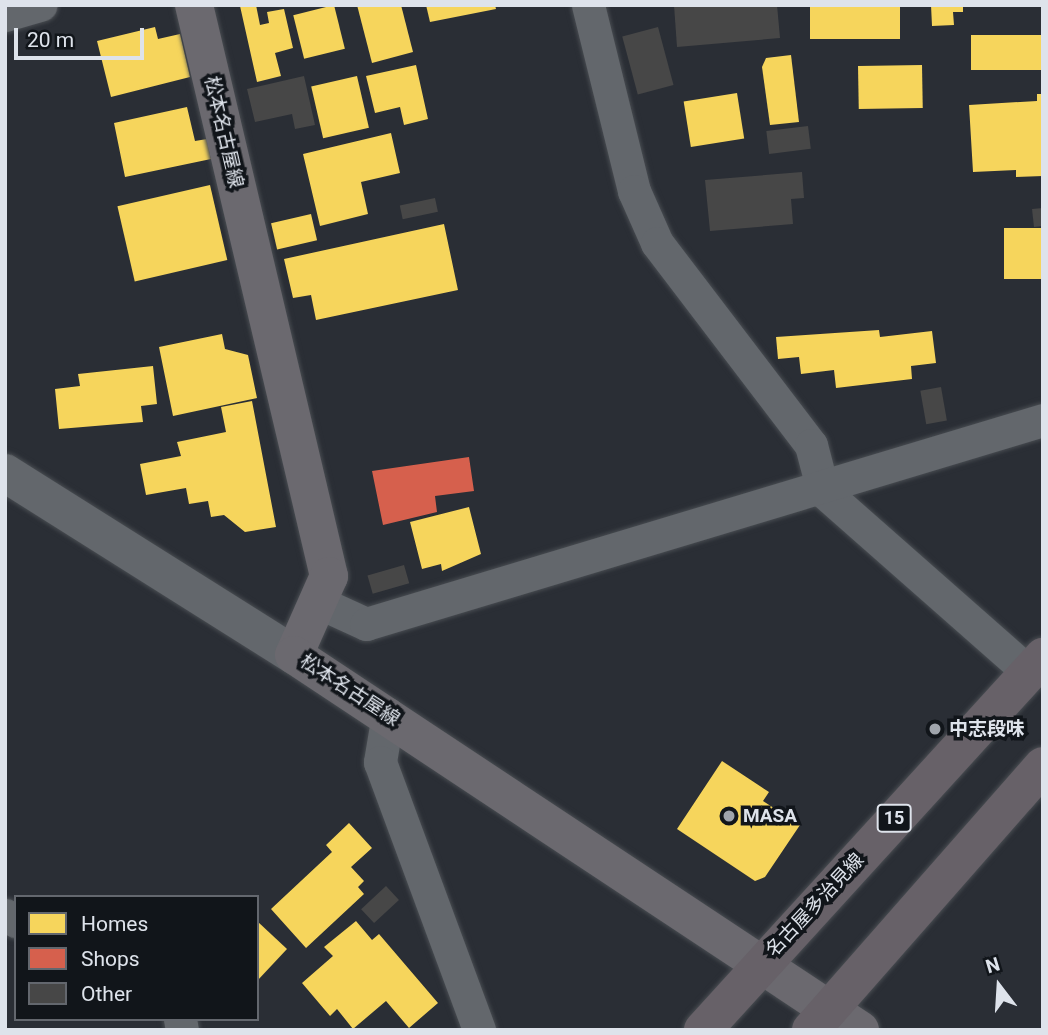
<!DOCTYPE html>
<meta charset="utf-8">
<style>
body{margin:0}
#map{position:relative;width:1048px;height:1035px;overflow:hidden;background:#2a2e35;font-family:Roboto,"Noto Sans JP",sans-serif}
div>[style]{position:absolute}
.homes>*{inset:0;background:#f6d55c;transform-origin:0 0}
.shops>*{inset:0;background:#d6604d}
.building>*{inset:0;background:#474747;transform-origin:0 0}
.roads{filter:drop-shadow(0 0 2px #484c51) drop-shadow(0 0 2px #484c51)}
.minor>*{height:33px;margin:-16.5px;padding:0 16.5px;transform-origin:16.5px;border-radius:16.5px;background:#63676c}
.tertiary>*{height:38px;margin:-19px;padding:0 19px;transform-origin:19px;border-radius:19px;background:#63676c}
.secondary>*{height:38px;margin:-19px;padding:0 19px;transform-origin:19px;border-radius:19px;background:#6b696f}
.primary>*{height:38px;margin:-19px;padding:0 19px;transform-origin:19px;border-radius:19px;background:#676168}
.dots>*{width:19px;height:19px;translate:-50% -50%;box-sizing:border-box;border:4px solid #11151a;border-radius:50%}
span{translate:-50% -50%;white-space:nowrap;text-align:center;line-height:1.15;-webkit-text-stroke:7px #11151a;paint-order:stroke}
.shield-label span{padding:2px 5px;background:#11151a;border:2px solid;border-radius:5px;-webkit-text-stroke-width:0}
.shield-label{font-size:18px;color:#dee3eb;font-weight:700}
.street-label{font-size:19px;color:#dee3eb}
.poi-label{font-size:19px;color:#dee3eb;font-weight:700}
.left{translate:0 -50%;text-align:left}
.frame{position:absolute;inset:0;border:7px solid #dee3eb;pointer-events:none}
.legend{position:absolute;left:14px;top:895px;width:245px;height:126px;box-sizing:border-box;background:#11151a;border:2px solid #63676e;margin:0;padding:9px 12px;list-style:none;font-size:21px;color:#dee3eb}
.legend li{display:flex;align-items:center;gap:14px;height:35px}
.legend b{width:35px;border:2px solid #63676e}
.north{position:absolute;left:964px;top:951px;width:70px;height:70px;-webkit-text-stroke:5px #11151a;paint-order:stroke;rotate:343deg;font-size:19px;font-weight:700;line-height:28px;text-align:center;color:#dee3eb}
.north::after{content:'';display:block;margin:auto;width:24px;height:32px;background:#dee3eb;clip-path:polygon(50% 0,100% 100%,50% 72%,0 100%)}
.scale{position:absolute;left:14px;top:28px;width:130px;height:32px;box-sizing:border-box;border:4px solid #dee3eb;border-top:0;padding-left:9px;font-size:21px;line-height:24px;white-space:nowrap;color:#dee3eb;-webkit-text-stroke:5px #11151a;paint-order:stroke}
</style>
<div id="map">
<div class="homes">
<div style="clip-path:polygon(256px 5px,260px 25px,269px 23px,267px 12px,284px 9px,293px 48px,275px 53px,281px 76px,257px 82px,240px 6px)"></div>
<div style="left:334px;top:5px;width:45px;height:42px;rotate:76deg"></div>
<div style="clip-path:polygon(357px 5px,401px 5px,413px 52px,372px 63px)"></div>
<div style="clip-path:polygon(426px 5px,495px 5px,496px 9px,430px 22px)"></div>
<div style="left:810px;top:5px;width:90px;height:34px"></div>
<div style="clip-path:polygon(931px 5px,963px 5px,963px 12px,953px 12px,954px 25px,932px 26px)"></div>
<div style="clip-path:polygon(155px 27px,158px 39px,180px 34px,190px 77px,111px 97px,97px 41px)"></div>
<div style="left:1043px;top:35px;width:35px;height:72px;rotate:90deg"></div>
<div style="clip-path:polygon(791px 55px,799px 122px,770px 125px,762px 67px,766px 58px)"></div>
<div style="clip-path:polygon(416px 65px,428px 119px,404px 125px,400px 107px,375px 113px,366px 76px)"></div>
<div style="left:922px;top:65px;width:43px;height:64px;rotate:89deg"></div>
<div style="left:357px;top:76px;width:53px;height:47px;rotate:77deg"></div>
<div style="left:737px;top:93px;width:46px;height:54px;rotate:81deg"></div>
<div style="clip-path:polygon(1037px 94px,1043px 94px,1043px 176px,1016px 177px,1016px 170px,973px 172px,969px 105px,1037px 101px)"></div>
<div style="clip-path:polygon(187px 107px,195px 141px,207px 139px,211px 159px,125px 177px,114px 123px)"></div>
<div style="clip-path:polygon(391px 133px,400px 173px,361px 182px,368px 214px,320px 226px,303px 154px)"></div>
<div style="left:210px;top:185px;width:77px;height:95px;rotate:77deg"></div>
<div style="left:311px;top:214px;width:27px;height:41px;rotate:77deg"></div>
<div style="clip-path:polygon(444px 224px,458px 290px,316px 320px,311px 295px,293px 298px,284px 259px)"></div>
<div style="left:1043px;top:228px;width:51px;height:39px;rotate:90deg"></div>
<div style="clip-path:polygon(879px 330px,880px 337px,932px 331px,936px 363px,911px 366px,912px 379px,836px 388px,834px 370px,801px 374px,799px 357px,778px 359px,776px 337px)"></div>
<div style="clip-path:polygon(222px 334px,225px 349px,248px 355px,257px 398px,173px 416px,159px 347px)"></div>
<div style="clip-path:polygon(153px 366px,157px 404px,141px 406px,143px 422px,59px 429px,55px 389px,80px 386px,78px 374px)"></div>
<div style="clip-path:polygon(252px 401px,276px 527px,245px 532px,224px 515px,211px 517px,208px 501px,189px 504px,186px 488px,146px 495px,140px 464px,181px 456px,177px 442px,226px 432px,221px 407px)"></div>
<div style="clip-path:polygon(469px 507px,481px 554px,442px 571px,441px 564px,422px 569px,410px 522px)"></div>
<div style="clip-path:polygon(722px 761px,769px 792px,763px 801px,800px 825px,765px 877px,755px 881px,677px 829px)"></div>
<div style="clip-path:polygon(349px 823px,372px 848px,351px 867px,364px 881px,358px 887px,364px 894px,306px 948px,271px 909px,332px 852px,326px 845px)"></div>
<div style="clip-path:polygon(257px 921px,287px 949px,257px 981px)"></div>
<div style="clip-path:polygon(356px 921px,372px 940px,379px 934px,438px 1003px,409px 1028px,386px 1001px,353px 1029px,337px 1009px,330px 1016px,302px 983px,333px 956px,324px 947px)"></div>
</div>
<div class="shops">
<div style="clip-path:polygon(469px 457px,474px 491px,435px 496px,437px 512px,383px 525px,372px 471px)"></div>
</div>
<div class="building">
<div style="clip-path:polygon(674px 5px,777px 5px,780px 38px,677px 47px)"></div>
<div style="left:658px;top:27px;width:60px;height:37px;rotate:75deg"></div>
<div style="clip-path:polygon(304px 76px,315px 125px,295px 129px,292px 114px,255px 122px,247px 89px)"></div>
<div style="left:808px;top:126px;width:23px;height:42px;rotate:83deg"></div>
<div style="clip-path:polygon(802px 172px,804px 198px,791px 199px,793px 224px,710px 231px,705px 180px)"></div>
<div style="left:435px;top:198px;width:14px;height:36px;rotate:78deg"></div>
<div style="clip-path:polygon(1043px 208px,1043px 226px,1034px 227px,1032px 209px)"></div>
<div style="left:941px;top:387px;width:34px;height:21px;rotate:80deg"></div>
<div style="left:404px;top:565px;width:19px;height:38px;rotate:74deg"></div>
<div style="left:386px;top:886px;width:19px;height:34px;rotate:47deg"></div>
</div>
<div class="roads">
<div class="minor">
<div style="left:588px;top:5px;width:192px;rotate:76.1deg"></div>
<div style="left:634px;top:191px;width:57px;rotate:66.1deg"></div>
<div style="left:657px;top:243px;width:254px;rotate:52.7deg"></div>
<div style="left:811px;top:445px;width:48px;rotate:75.4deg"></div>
<div style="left:823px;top:491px;width:273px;rotate:41.4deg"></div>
<div style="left:5px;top:15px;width:37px;rotate:-16deg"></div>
<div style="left:318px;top:602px;width:53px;rotate:24.6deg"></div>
<div style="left:366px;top:624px;width:707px;rotate:-16.77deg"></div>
<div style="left:388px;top:714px;width:49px;rotate:99.5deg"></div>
<div style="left:380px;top:762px;width:286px;rotate:69.7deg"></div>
<div style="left:5px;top:915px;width:13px;rotate:29deg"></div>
<div style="left:180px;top:1019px;width:11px;rotate:80deg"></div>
</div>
<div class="tertiary">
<div style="left:5px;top:473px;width:342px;rotate:32.2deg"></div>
</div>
<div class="secondary">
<div style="left:194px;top:5px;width:587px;rotate:76.7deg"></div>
<div style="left:329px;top:576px;width:86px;rotate:113.9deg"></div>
<div style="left:294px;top:655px;width:679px;rotate:33.53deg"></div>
</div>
<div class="primary">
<div style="left:703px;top:1030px;width:505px;rotate:-47.65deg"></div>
<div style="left:811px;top:1030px;width:351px;rotate:-48.7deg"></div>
</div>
</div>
<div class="dots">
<div style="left:935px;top:729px;background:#9fa4ab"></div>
<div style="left:729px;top:816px;background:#9fa4ab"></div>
</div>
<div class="shield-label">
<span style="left:894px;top:818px">15</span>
</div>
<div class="street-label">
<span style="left:224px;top:132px;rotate:77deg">松本名古屋線</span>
<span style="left:350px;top:690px;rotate:33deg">松本名古屋線</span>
<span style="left:815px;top:905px;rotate:-47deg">名古屋多治見線</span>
</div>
<div class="poi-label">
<span class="left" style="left:949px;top:729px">中志段味</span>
<span class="left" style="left:743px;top:816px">MASA</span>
</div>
<div class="frame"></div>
<ul class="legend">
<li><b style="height:19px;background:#f6d55c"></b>Homes</li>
<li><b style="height:19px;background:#d6604d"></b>Shops</li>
<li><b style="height:19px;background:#474747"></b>Other</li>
</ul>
<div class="north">N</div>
<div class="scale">20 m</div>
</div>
